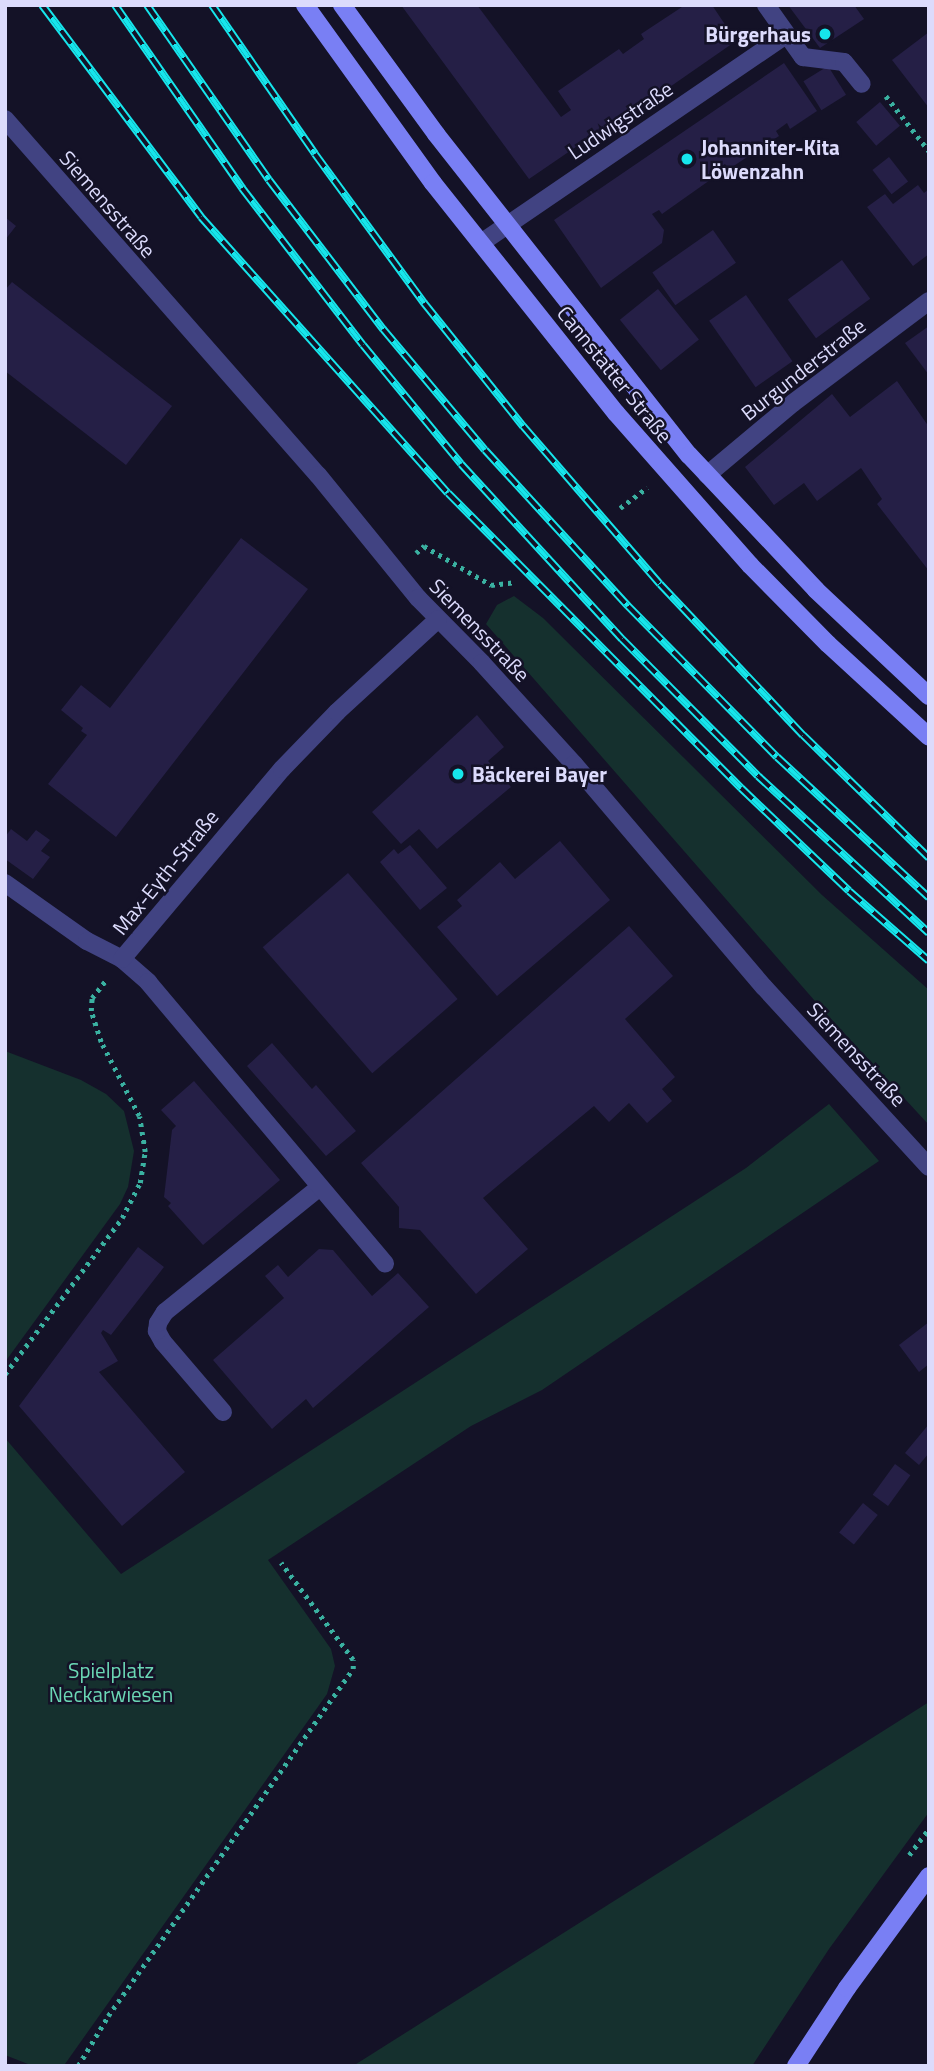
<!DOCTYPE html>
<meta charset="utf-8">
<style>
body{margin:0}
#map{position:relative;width:934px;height:2071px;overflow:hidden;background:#141227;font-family:"Titillium Web",sans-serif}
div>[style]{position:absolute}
.green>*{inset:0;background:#15302e}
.building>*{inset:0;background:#251f46;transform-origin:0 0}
.path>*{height:4.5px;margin-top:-2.25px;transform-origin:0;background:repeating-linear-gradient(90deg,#3ab1a1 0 3.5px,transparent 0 8.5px)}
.lane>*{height:18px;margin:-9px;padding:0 9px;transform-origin:9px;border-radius:9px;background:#414382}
.street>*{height:18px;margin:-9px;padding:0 9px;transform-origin:9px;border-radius:9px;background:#414382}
.secondary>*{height:18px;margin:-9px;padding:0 9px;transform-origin:9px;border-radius:9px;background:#797ff4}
.rail>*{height:8px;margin-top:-4px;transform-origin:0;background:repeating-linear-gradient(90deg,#141227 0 16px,#16e6ec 0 32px);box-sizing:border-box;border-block:2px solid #16e6ec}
.dots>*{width:19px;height:19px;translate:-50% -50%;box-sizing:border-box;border:4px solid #141227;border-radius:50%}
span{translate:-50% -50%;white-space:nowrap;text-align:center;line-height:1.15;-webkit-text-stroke:5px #141227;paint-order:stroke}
.poi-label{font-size:21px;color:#dcdbfc;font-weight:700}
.right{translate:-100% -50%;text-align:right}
.left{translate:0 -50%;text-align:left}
.street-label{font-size:21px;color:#dcdbfc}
.park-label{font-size:21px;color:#6bd7b5}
.frame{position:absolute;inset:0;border:7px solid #dcdbfc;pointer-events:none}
</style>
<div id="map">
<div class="green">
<div style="clip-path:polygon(514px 596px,543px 618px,822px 895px,929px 990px,929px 1125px,821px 1008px,486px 624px,497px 605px)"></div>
<div style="clip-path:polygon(5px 1051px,81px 1080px,106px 1094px,124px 1111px,134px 1151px,128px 1187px,120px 1204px,5px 1362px)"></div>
<div style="clip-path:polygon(829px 1104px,879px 1161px,542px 1390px,471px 1426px,268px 1560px,331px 1649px,335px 1666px,327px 1694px,65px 2064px,33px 2066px,5px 2055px,5px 1438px,121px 1574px,746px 1168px)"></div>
<div style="clip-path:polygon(929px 1702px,929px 1812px,829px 1949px,752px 2066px,353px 2066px)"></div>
</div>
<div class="building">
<div style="clip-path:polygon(401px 5px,477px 5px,561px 117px,571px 110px,558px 91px,619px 49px,623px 54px,644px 39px,641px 34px,685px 5px,712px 5px,736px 41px,592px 141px,589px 138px,529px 179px)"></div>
<div style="clip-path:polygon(788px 5px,854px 5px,864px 19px,820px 48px)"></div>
<div style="clip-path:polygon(929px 32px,929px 108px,892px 60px)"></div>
<div style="clip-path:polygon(784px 63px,817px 111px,790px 129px,787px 123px,776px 131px,779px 136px,729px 169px,725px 164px,717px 169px,720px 173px,662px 214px,659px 210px,652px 214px,664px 230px,662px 243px,601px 288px,554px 220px)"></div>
<div style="left:828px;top:66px;width:34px;height:29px;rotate:58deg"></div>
<div style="left:880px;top:102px;width:31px;height:31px;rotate:50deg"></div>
<div style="left:889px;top:157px;width:31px;height:21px;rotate:52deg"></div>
<div style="clip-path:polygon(918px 185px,924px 193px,929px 189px,929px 254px,913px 266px,867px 207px,885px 194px,893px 204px)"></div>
<div style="clip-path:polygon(5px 217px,16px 226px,5px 240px)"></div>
<div style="left:713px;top:230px;width:40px;height:74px;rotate:55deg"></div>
<div style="left:842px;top:260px;width:48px;height:67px;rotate:54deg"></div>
<div style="clip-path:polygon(12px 282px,172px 406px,126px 465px,5px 371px,5px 290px)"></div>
<div style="left:658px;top:289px;width:65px;height:49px;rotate:51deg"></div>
<div style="left:746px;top:295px;width:81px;height:45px;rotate:55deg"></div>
<div style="clip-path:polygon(929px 326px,929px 375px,905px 343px)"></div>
<div style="clip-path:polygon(897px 381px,929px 427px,929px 571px,877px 504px,882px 499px,861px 468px,817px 501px,804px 483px,774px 505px,745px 467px,832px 394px,850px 417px)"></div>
<div style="clip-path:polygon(241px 538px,308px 589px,116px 837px,48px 784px,87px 735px,81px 731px,83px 728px,61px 710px,81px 685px,110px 708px)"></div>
<div style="clip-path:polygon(477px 715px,504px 747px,488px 761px,511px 787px,437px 849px,419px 829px,401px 844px,372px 812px)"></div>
<div style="clip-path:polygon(11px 829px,27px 841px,36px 830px,50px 840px,41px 851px,50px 857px,33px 879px,5px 859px,5px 837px)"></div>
<div style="clip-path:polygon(560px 841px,610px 900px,497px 996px,437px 927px,462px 906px,457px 900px,500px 862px,515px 879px)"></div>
<div style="clip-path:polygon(410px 845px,447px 888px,420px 910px,380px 862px,394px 849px,398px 854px)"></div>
<div style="left:348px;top:873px;width:167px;height:113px;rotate:49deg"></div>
<div style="clip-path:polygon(629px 926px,673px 976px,625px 1019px,675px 1077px,662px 1089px,672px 1101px,647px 1123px,629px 1103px,609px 1122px,594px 1106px,483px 1198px,528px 1249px,476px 1294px,420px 1230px,399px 1228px,399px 1207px,361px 1163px)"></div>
<div style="clip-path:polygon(272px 1043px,312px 1089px,316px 1085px,356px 1131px,326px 1156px,247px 1066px)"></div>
<div style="clip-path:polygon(194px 1081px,280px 1180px,203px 1245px,168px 1206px,171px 1203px,164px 1197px,172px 1130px,176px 1126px,161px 1110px)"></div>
<div style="clip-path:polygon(138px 1247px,164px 1267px,111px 1335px,103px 1330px,101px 1333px,118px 1361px,99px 1372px,185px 1472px,122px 1526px,19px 1406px)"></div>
<div style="clip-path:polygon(319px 1249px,333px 1250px,372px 1296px,398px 1273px,429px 1307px,313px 1408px,306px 1399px,272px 1429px,213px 1360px,284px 1298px,265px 1276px,278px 1265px,288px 1277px)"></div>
<div style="clip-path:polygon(929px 1322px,929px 1364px,919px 1372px,899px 1345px)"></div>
<div style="clip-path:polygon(929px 1424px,929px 1453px,919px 1465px,905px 1453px)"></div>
<div style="left:895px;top:1464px;width:19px;height:38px;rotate:36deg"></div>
<div style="left:863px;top:1503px;width:19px;height:38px;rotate:39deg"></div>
</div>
<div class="path">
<div style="left:886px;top:96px;width:70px;rotate:52deg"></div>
<div style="left:620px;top:508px;width:34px;rotate:-37deg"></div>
<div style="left:416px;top:553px;width:11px;rotate:-41deg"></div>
<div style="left:424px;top:546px;width:78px;rotate:30.2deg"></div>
<div style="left:491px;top:585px;width:23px;rotate:-7deg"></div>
<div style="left:5px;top:1374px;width:195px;rotate:-53.1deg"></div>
<div style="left:122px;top:1218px;width:39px;rotate:-63deg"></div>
<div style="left:140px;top:1183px;width:31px;rotate:-81deg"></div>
<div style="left:145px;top:1152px;width:36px;rotate:-99deg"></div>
<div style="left:139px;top:1116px;width:83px;rotate:-117.2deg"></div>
<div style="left:101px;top:1042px;width:33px;rotate:-108deg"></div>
<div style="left:91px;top:1011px;width:13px;rotate:-86deg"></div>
<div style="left:92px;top:998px;width:23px;rotate:-52deg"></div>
<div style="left:909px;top:1855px;width:34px;rotate:-53deg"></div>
<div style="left:78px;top:2066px;width:58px;rotate:-59deg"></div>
<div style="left:108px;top:2016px;width:425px;rotate:-54.8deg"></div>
<div style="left:353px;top:1669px;width:9px;rotate:-90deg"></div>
<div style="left:353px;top:1660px;width:121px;rotate:-126.6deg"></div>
</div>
<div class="lane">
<div style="left:766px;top:5px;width:64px;rotate:54.6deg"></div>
<div style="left:803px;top:57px;width:41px;rotate:7deg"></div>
<div style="left:844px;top:62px;width:28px;rotate:51deg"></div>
<div style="left:223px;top:1412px;width:92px;rotate:-130.6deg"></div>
<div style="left:163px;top:1342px;width:13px;rotate:-119deg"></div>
<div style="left:157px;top:1331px;width:8px;rotate:-83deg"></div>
<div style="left:158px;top:1323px;width:13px;rotate:-58deg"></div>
<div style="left:165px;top:1312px;width:199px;rotate:-38.9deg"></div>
</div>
<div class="street">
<div style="left:5px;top:119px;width:474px;rotate:48.7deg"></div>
<div style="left:318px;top:475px;width:159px;rotate:50.9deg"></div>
<div style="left:418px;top:598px;width:91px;rotate:45.4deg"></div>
<div style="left:482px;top:663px;width:137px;rotate:47.7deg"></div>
<div style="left:574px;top:764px;width:293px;rotate:49.6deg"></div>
<div style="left:764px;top:987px;width:244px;rotate:47.5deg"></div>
<div style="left:481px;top:243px;width:369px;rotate:-34.3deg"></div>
<div style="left:707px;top:475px;width:112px;rotate:-39.9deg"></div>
<div style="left:793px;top:403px;width:170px;rotate:-36.9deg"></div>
<div style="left:5px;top:883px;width:100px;rotate:35.3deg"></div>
<div style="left:87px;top:941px;width:39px;rotate:27deg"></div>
<div style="left:122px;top:959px;width:35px;rotate:41deg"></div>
<div style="left:148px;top:982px;width:368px;rotate:49.9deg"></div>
<div style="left:122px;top:959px;width:248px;rotate:-49.9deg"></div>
<div style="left:282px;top:769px;width:79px;rotate:-46deg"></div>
<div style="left:337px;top:712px;width:137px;rotate:-42.6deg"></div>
</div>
<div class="secondary">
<div style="left:305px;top:5px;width:219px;rotate:54.3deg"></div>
<div style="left:433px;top:183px;width:294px;rotate:51.5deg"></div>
<div style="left:616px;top:413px;width:203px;rotate:48.6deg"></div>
<div style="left:750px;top:565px;width:111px;rotate:45.4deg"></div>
<div style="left:828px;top:644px;width:137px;rotate:42.6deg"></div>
<div style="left:342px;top:5px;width:160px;rotate:53.9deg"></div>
<div style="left:436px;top:134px;width:409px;rotate:51.8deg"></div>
<div style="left:689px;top:455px;width:185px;rotate:46.7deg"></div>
<div style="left:816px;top:590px;width:155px;rotate:43.2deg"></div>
<div style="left:796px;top:2066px;width:93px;rotate:-56.8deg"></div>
<div style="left:847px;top:1988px;width:139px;rotate:-53.8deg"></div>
</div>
<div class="rail">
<div style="left:42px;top:5px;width:265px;rotate:53.1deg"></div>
<div style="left:201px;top:217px;width:370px;rotate:48.2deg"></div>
<div style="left:448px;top:493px;width:416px;rotate:45.2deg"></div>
<div style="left:741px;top:788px;width:149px;rotate:43.6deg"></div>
<div style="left:849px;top:891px;width:106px;rotate:41.2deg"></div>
<div style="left:115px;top:5px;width:223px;rotate:55.2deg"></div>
<div style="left:242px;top:188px;width:198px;rotate:52.4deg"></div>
<div style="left:363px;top:345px;width:154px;rotate:50.5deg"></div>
<div style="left:461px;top:464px;width:238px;rotate:47.4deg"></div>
<div style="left:622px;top:639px;width:193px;rotate:45.2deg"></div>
<div style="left:758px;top:776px;width:232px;rotate:42.6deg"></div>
<div style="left:147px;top:5px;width:213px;rotate:55.1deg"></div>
<div style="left:269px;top:180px;width:188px;rotate:52.6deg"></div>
<div style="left:383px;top:329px;width:158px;rotate:49.9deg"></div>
<div style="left:485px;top:450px;width:212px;rotate:47.5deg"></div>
<div style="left:628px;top:606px;width:212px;rotate:45.4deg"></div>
<div style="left:777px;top:757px;width:207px;rotate:42.8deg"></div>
<div style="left:212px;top:5px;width:181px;rotate:55.3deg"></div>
<div style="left:315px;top:154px;width:185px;rotate:53.8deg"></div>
<div style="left:424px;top:303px;width:158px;rotate:51.2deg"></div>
<div style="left:523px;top:426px;width:209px;rotate:49.1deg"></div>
<div style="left:660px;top:584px;width:208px;rotate:46.6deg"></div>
<div style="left:803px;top:735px;width:176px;rotate:44.3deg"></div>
</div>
<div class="dots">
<div style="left:825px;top:34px;background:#16e6ec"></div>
<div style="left:687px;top:159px;background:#16e6ec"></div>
<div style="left:458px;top:774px;background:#16e6ec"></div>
</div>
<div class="poi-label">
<span class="right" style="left:811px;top:34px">Bürgerhaus</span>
<span class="left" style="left:701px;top:159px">Johanniter-Kita<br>Löwenzahn</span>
<span class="left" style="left:472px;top:774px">Bäckerei Bayer</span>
</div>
<div class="street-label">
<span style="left:620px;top:120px;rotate:-34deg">Ludwigstraße</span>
<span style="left:108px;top:204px;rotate:49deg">Siemensstraße</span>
<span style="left:803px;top:369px;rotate:-38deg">Burgunderstraße</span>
<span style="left:615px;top:374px;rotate:51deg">Cannstatter Straße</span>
<span style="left:480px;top:630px;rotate:46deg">Siemensstraße</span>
<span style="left:165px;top:872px;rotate:-51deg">Max-Eyth-Straße</span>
<span style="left:857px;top:1054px;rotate:47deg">Siemensstraße</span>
</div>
<div class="park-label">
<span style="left:111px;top:1682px">Spielplatz<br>Neckarwiesen</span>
</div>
<div class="frame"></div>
</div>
